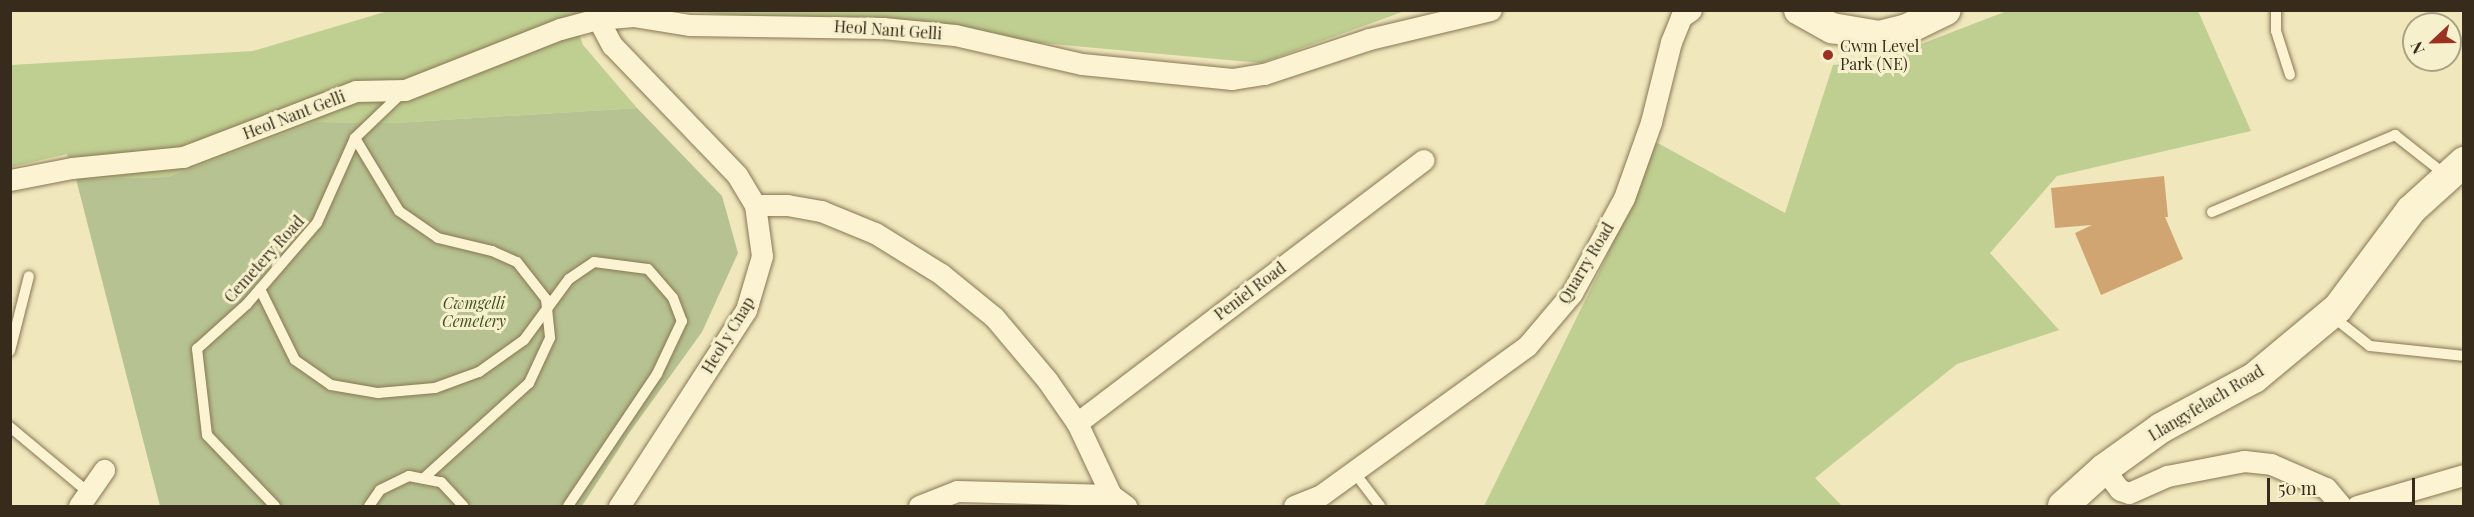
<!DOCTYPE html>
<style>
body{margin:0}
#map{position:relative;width:2474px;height:517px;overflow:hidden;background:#f0e7bd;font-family:"Playfair Display",serif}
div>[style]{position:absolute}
.green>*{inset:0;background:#bfce91}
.cemetery>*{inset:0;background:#b6c291}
.building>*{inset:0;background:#d0a571}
.roads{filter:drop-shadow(0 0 2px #897755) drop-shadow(0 0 2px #897755)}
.lane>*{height:10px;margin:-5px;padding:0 5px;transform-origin:5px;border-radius:5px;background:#fbf3d1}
.street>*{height:21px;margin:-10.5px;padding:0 10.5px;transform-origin:10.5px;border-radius:10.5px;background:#fbf3d1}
.secondary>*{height:30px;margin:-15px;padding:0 15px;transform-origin:15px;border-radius:15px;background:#fbf3d1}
.dots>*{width:16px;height:16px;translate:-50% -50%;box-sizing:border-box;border:3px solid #f7f0cd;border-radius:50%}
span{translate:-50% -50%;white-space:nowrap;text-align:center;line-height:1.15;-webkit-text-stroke:6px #f7f0cd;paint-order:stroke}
.street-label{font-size:16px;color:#372c1b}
.poi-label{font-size:16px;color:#372c1b}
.left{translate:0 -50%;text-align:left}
.park-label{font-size:16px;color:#415520;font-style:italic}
.frame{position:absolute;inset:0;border:12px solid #372c1b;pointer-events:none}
.north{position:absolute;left:2402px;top:12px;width:60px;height:60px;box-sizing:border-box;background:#f7f0cd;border:2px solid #aaa286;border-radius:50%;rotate:248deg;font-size:16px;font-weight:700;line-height:24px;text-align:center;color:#372c1b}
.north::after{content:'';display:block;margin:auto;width:21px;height:27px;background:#9b3122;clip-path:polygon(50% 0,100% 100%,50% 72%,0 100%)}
.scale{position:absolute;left:2267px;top:478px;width:148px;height:27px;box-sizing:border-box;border:3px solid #372c1b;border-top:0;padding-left:8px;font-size:18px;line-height:21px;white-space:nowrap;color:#372c1b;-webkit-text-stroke:4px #f7f0cd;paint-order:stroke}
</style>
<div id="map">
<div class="green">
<div style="clip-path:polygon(388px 11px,588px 11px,572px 15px,583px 45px,637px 108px,395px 123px,315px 122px,168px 177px,76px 179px,67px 154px,11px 167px,11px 65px,253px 51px)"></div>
<div style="clip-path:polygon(686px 11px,1405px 11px,1261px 63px)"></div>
<div style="clip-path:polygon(2007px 11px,2198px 11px,2251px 131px,2057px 176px,1990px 253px,2059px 330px,1957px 364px,1815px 478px,1842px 506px,1484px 506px,1605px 260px,1654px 141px,1785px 213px,1833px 65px,1874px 62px)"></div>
</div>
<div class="cemetery">
<div style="clip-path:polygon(637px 108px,722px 196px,738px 253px,702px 332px,629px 433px,582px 506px,160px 506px,76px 179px,168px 177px,315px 122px,395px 123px)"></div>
</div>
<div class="building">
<div style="clip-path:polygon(2164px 176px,2168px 217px,2165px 217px,2183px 259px,2101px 295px,2075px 233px,2092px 225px,2055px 228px,2051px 188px)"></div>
</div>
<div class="roads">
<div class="lane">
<div style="left:2276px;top:10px;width:21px;rotate:90deg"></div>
<div style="left:2276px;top:31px;width:46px;rotate:72.3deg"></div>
<div style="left:355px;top:138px;width:85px;rotate:58.9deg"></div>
<div style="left:399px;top:211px;width:47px;rotate:34.7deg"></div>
<div style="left:438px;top:238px;width:56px;rotate:13.5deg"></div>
<div style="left:492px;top:251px;width:27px;rotate:24deg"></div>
<div style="left:517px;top:262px;width:47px;rotate:51.9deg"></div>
<div style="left:546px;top:299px;width:39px;rotate:84deg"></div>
<div style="left:550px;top:338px;width:50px;rotate:115deg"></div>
<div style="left:529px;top:383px;width:140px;rotate:137.9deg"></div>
<div style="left:2212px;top:212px;width:199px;rotate:-22.8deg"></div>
<div style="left:2395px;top:135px;width:66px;rotate:38.3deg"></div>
<div style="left:260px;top:289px;width:79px;rotate:63.8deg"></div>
<div style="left:295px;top:360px;width:44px;rotate:34.8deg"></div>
<div style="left:331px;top:385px;width:48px;rotate:9.7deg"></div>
<div style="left:378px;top:393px;width:57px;rotate:-5deg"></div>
<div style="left:435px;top:388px;width:47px;rotate:-20deg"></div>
<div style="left:479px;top:372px;width:55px;rotate:-35.4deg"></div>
<div style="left:524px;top:340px;width:76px;rotate:-53.6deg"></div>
<div style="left:569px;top:279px;width:30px;rotate:-34deg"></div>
<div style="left:594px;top:262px;width:54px;rotate:7.4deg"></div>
<div style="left:648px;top:269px;width:38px;rotate:49deg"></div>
<div style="left:673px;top:298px;width:25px;rotate:69deg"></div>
<div style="left:682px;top:321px;width:59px;rotate:115.3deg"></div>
<div style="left:657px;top:374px;width:159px;rotate:124deg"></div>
<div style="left:2332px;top:316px;width:48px;rotate:38.3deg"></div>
<div style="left:2370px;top:346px;width:95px;rotate:6.1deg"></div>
<div style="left:10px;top:351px;width:77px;rotate:-75.8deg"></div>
<div style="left:10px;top:427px;width:102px;rotate:39.8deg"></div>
<div style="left:1354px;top:472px;width:43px;rotate:52.6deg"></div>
<div style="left:275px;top:506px;width:98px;rotate:-133.8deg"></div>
<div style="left:207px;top:435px;width:87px;rotate:-96.6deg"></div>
<div style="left:197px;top:349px;width:67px;rotate:-42deg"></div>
<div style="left:247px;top:304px;width:107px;rotate:-49.2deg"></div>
<div style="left:317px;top:223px;width:93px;rotate:-65.9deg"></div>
<div style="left:355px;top:138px;width:66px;rotate:-43.8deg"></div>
<div style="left:369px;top:506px;width:19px;rotate:-55deg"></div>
<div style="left:380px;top:490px;width:32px;rotate:-26deg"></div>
<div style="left:409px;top:476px;width:33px;rotate:11deg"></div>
<div style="left:441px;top:482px;width:33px;rotate:47deg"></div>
</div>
<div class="street">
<div style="left:598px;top:19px;width:30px;rotate:62deg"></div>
<div style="left:612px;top:45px;width:180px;rotate:46.1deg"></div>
<div style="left:737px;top:175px;width:35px;rotate:59deg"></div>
<div style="left:755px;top:205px;width:51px;rotate:82.2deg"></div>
<div style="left:762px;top:256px;width:56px;rotate:106.5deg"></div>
<div style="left:746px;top:310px;width:234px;rotate:122.9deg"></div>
<div style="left:10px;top:180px;width:63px;rotate:-11deg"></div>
<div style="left:72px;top:168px;width:112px;rotate:-5.7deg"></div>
<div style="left:183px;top:157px;width:185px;rotate:-20.9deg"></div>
<div style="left:356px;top:91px;width:49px;rotate:-1.2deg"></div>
<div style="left:405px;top:90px;width:167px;rotate:-21.5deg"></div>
<div style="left:560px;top:29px;width:39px;rotate:-15deg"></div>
<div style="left:598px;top:19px;width:35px;rotate:-5deg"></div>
<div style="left:633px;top:16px;width:58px;rotate:9deg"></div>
<div style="left:690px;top:25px;width:193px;rotate:0.9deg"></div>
<div style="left:883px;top:28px;width:72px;rotate:5.6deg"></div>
<div style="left:955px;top:35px;width:130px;rotate:12.9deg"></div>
<div style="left:1082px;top:64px;width:151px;rotate:5.7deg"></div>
<div style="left:1232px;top:79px;width:32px;rotate:-9deg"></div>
<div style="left:1264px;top:74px;width:111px;rotate:-18.4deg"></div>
<div style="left:1369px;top:39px;width:125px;rotate:-13.4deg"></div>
<div style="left:755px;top:205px;width:32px"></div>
<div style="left:787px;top:205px;width:35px;rotate:10deg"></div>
<div style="left:821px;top:211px;width:58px;rotate:22.2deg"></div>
<div style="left:875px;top:233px;width:78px;rotate:31.8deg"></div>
<div style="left:941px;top:274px;width:68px;rotate:39.1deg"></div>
<div style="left:994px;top:317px;width:82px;rotate:49.9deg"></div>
<div style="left:1047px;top:380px;width:52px;rotate:55.1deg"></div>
<div style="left:1077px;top:423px;width:80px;rotate:64.7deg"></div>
<div style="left:1077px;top:423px;width:435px;rotate:-37.2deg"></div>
<div style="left:2104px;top:469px;width:26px;rotate:53deg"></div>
<div style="left:2120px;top:490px;width:9px;rotate:18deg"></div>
<div style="left:2129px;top:493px;width:42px;rotate:-24.1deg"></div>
<div style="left:2167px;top:476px;width:78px;rotate:-11deg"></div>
<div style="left:2244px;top:461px;width:27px;rotate:6deg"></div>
<div style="left:2271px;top:464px;width:60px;rotate:23.6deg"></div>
<div style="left:2326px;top:488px;width:23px;rotate:50deg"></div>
<div style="left:79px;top:506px;width:44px;rotate:-55.2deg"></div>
<div style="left:919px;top:506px;width:41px;rotate:-21.5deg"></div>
<div style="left:957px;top:491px;width:154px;rotate:1.5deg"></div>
<div style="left:1111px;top:495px;width:19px;rotate:36deg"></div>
<div style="left:1294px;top:506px;width:29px;rotate:-22deg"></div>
<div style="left:1321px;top:495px;width:254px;rotate:-35.9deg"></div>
<div style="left:1527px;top:346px;width:70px;rotate:-49.7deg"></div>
<div style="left:1572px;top:293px;width:108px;rotate:-61.3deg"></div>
<div style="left:1624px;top:198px;width:81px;rotate:-70.4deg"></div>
<div style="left:1651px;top:122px;width:82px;rotate:-76deg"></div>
<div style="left:1671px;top:42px;width:27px;rotate:-68deg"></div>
<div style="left:1681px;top:17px;width:12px;rotate:-35deg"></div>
<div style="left:2357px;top:506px;width:111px;rotate:-16.2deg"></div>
</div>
<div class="secondary">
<div style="left:1799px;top:10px;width:38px;rotate:29deg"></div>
<div style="left:1832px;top:28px;width:48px;rotate:9.7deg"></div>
<div style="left:1879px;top:36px;width:29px;rotate:-14deg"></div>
<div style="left:1907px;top:29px;width:43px;rotate:-26deg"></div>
<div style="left:2063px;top:506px;width:55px;rotate:-42.1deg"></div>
<div style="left:2104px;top:469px;width:70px;rotate:-35.7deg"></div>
<div style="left:2161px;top:428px;width:106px;rotate:-28.3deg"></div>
<div style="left:2254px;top:378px;width:109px;rotate:-39.8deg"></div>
<div style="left:2338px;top:308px;width:122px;rotate:-53.3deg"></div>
<div style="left:2411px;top:210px;width:72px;rotate:-42.2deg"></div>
</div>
</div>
<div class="dots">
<div style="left:1828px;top:55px;background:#9b3122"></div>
</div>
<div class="street-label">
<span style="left:888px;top:30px;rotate:4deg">Heol Nant Gelli</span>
<span style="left:294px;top:115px;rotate:-21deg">Heol Nant Gelli</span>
<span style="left:264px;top:259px;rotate:-48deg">Cemetery Road</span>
<span style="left:1586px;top:263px;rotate:-59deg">Quarry Road</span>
<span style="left:1250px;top:291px;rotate:-37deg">Peniel Road</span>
<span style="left:728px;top:335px;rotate:-59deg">Heol y Cnap</span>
<span style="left:2206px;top:403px;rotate:-31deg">Llangyfelach Road</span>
</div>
<div class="poi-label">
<span class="left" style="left:1840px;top:55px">Cwm Level<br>Park (NE)</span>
</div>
<div class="park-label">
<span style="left:474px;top:312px">Cwmgelli<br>Cemetery</span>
</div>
<div class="frame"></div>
<div class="north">N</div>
<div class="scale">50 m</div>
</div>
